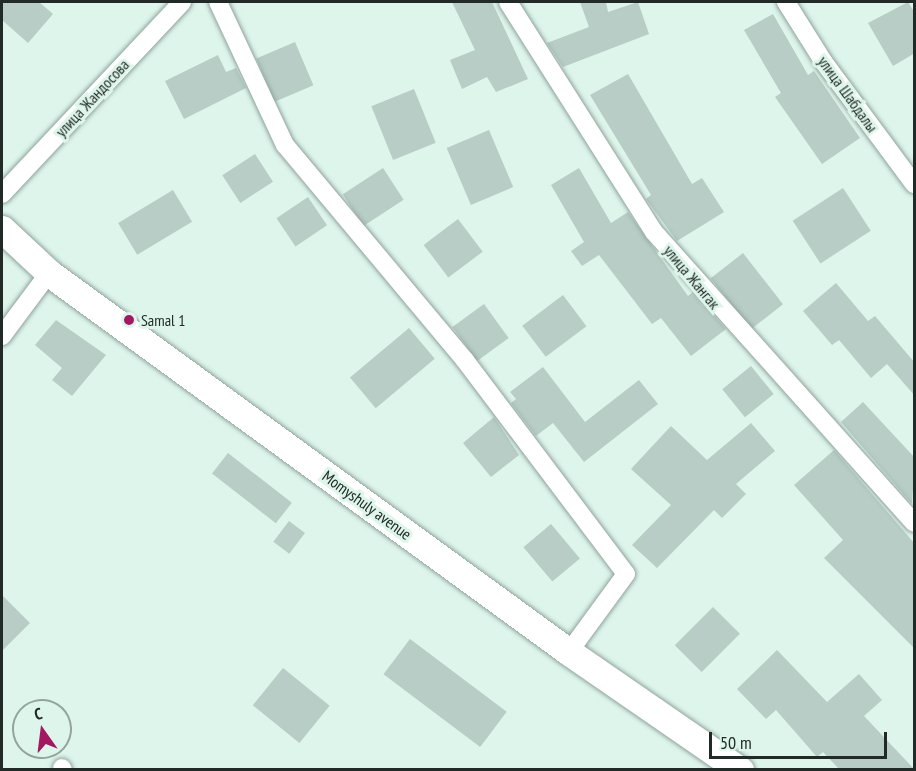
<!DOCTYPE html>
<meta charset="utf-8">
<style>
body{margin:0}
#map{position:relative;width:916px;height:771px;overflow:hidden;background:#def5ec;font-family:"PT Sans Narrow",sans-serif}
div>[style]{position:absolute}
.building>*{inset:0;background:#b7cdc5;transform-origin:0 0}
.roads{filter:drop-shadow(0 0 2px #8ea39c) drop-shadow(0 0 2px #8ea39c)}
.minor>*{height:18px;margin:-9px;padding:0 9px;transform-origin:9px;border-radius:9px;background:#fff}
.secondary>*{height:27px;margin:-13.5px;padding:0 13.5px;transform-origin:13.5px;border-radius:13.5px;background:#fff}
.dots>*{width:16px;height:16px;translate:-50% -50%;box-sizing:border-box;border:3px solid #def5ec;border-radius:50%}
span{translate:-50% -50%;white-space:nowrap;text-align:center;line-height:1.15;-webkit-text-stroke:6px #def5ec;paint-order:stroke}
.street-label{font-size:16px;color:#222a27}
.poi-label{font-size:16px;color:#222a27}
.left{translate:0 -50%;text-align:left}
.frame{position:absolute;inset:0;border:3px solid #222a27;pointer-events:none}
.north{position:absolute;left:12px;top:699px;width:60px;height:60px;box-sizing:border-box;background:#def5ec;border:2px solid #93a49d;border-radius:50%;rotate:346deg;font-size:16px;font-weight:700;line-height:24px;text-align:center;color:#222a27}
.north::after{content:'';display:block;margin:auto;width:21px;height:27px;background:#a31961;clip-path:polygon(50% 0,100% 100%,50% 72%,0 100%)}
.scale{position:absolute;left:709px;top:732px;width:178px;height:27px;box-sizing:border-box;border:3px solid #222a27;border-top:0;padding-left:8px;font-size:18px;line-height:21px;white-space:nowrap;color:#222a27;-webkit-text-stroke:4px #def5ec;paint-order:stroke}
</style>
<div id="map">
<div class="building">
<div style="clip-path:polygon(2px 2px,39px 2px,53px 14px,28px 43px,2px 20px)"></div>
<div style="clip-path:polygon(452px 2px,492px 2px,528px 79px,496px 92px,487px 77px,462px 89px,450px 60px,475px 50px)"></div>
<div style="clip-path:polygon(580px 2px,606px 2px,608px 12px,638px 2px,649px 34px,563px 67px,547px 43px,589px 27px)"></div>
<div style="clip-path:polygon(908px 2px,915px 13px,915px 53px,893px 66px,868px 23px)"></div>
<div style="clip-path:polygon(773px 14px,808px 75px,814px 71px,860px 138px,822px 164px,775px 97px,781px 93px,744px 30px)"></div>
<div style="left:295px;top:42px;width:47px;height:42px;rotate:67deg"></div>
<div style="clip-path:polygon(218px 55px,226px 72px,236px 68px,246px 88px,184px 119px,165px 81px)"></div>
<div style="clip-path:polygon(628px 74px,692px 184px,702px 178px,724px 212px,677px 241px,646px 199px,651px 195px,590px 95px)"></div>
<div style="left:414px;top:89px;width:58px;height:46px;rotate:68deg"></div>
<div style="left:489px;top:130px;width:62px;height:46px;rotate:67deg"></div>
<div style="left:255px;top:154px;width:33px;height:39px;rotate:57deg"></div>
<div style="left:383px;top:168px;width:38px;height:48px;rotate:57deg"></div>
<div style="clip-path:polygon(579px 168px,611px 223px,628px 212px,688px 296px,693px 292px,726px 329px,691px 356px,661px 318px,652px 324px,599px 255px,582px 266px,571px 251px,584px 242px,551px 185px)"></div>
<div style="left:843px;top:188px;width:51px;height:60px;rotate:57deg"></div>
<div style="left:173px;top:190px;width:37px;height:64px;rotate:59deg"></div>
<div style="left:308px;top:197px;width:34px;height:38px;rotate:56deg"></div>
<div style="left:458px;top:219px;width:41px;height:43px;rotate:53deg"></div>
<div style="left:743px;top:253px;width:65px;height:41px;rotate:52deg"></div>
<div style="clip-path:polygon(836px 283px,868px 321px,875px 316px,915px 363px,915px 396px,887px 364px,871px 378px,839px 340px,832px 345px,803px 311px)"></div>
<div style="left:563px;top:295px;width:39px;height:51px;rotate:53deg"></div>
<div style="left:484px;top:304px;width:42px;height:39px;rotate:54deg"></div>
<div style="clip-path:polygon(56px 320px,106px 355px,72px 396px,52px 380px,62px 368px,35px 345px)"></div>
<div style="left:409px;top:328px;width:40px;height:77px;rotate:50deg"></div>
<div style="left:751px;top:366px;width:36px;height:37px;rotate:51deg"></div>
<div style="clip-path:polygon(543px 367px,585px 422px,639px 380px,658px 404px,584px 462px,553px 423px,536px 436px,511px 403px,516px 399px,510px 392px)"></div>
<div style="clip-path:polygon(863px 402px,915px 458px,912px 504px,841px 422px)"></div>
<div style="clip-path:polygon(494px 417px,519px 455px,491px 477px,463px 443px)"></div>
<div style="clip-path:polygon(751px 423px,775px 451px,736px 484px,746px 494px,722px 518px,714px 510px,657px 568px,632px 545px,671px 505px,631px 469px,671px 426px,707px 460px)"></div>
<div style="clip-path:polygon(834px 450px,915px 544px,915px 649px,824px 558px,843px 540px,794px 485px)"></div>
<div style="left:228px;top:453px;width:81px;height:26px;rotate:38deg"></div>
<div style="left:289px;top:521px;width:20px;height:26px;rotate:37deg"></div>
<div style="left:551px;top:524px;width:45px;height:36px;rotate:50deg"></div>
<div style="clip-path:polygon(2px 595px,30px 623px,2px 651px)"></div>
<div style="left:713px;top:607px;width:38px;height:54px;rotate:45deg"></div>
<div style="left:410px;top:639px;width:121px;height:44px;rotate:37deg"></div>
<div style="clip-path:polygon(777px 650px,827px 702px,859px 674px,882px 700px,864px 716px,915px 770px,840px 770px,823px 752px,817px 757px,776px 710px,766px 719px,737px 689px)"></div>
<div style="left:283px;top:668px;width:60px;height:48px;rotate:39deg"></div>
</div>
<div class="roads">
<div class="minor">
<div style="left:218px;top:2px;width:158px;rotate:64.9deg"></div>
<div style="left:285px;top:145px;width:279px;rotate:50.1deg"></div>
<div style="left:464px;top:359px;width:269px;rotate:53deg"></div>
<div style="left:626px;top:574px;width:97px;rotate:126.2deg"></div>
<div style="left:508px;top:2px;width:272px;rotate:57.6deg"></div>
<div style="left:654px;top:232px;width:390px;rotate:48.2deg"></div>
<div style="left:786px;top:2px;width:70px;rotate:57.9deg"></div>
<div style="left:823px;top:61px;width:153px;rotate:53.5deg"></div>
<div style="left:2px;top:194px;width:263px;rotate:-46.8deg"></div>
<div style="left:2px;top:336px;width:79px;rotate:-53.3deg"></div>
<div style="left:62px;top:768px;width:2px;rotate:63deg"></div>
</div>
<div class="secondary">
<div style="left:2px;top:229px;width:64px;rotate:43.1deg"></div>
<div style="left:49px;top:273px;width:643px;rotate:36.09deg"></div>
<div style="left:569px;top:652px;width:208px;rotate:34.6deg"></div>
</div>
</div>
<div class="dots">
<div style="left:129px;top:320px;background:#a31961"></div>
</div>
<div class="street-label">
<span style="left:848px;top:94px;rotate:54deg">улица Шабдалы</span>
<span style="left:92px;top:98px;rotate:-47deg">улица Жандосова</span>
<span style="left:692px;top:277px;rotate:50deg">улица Жангак</span>
<span style="left:367px;top:505px;rotate:36deg">Momyshuly avenue</span>
</div>
<div class="poi-label">
<span class="left" style="left:141px;top:320px">Samal 1</span>
</div>
<div class="frame"></div>
<div class="north">С</div>
<div class="scale">50 m</div>
</div>
